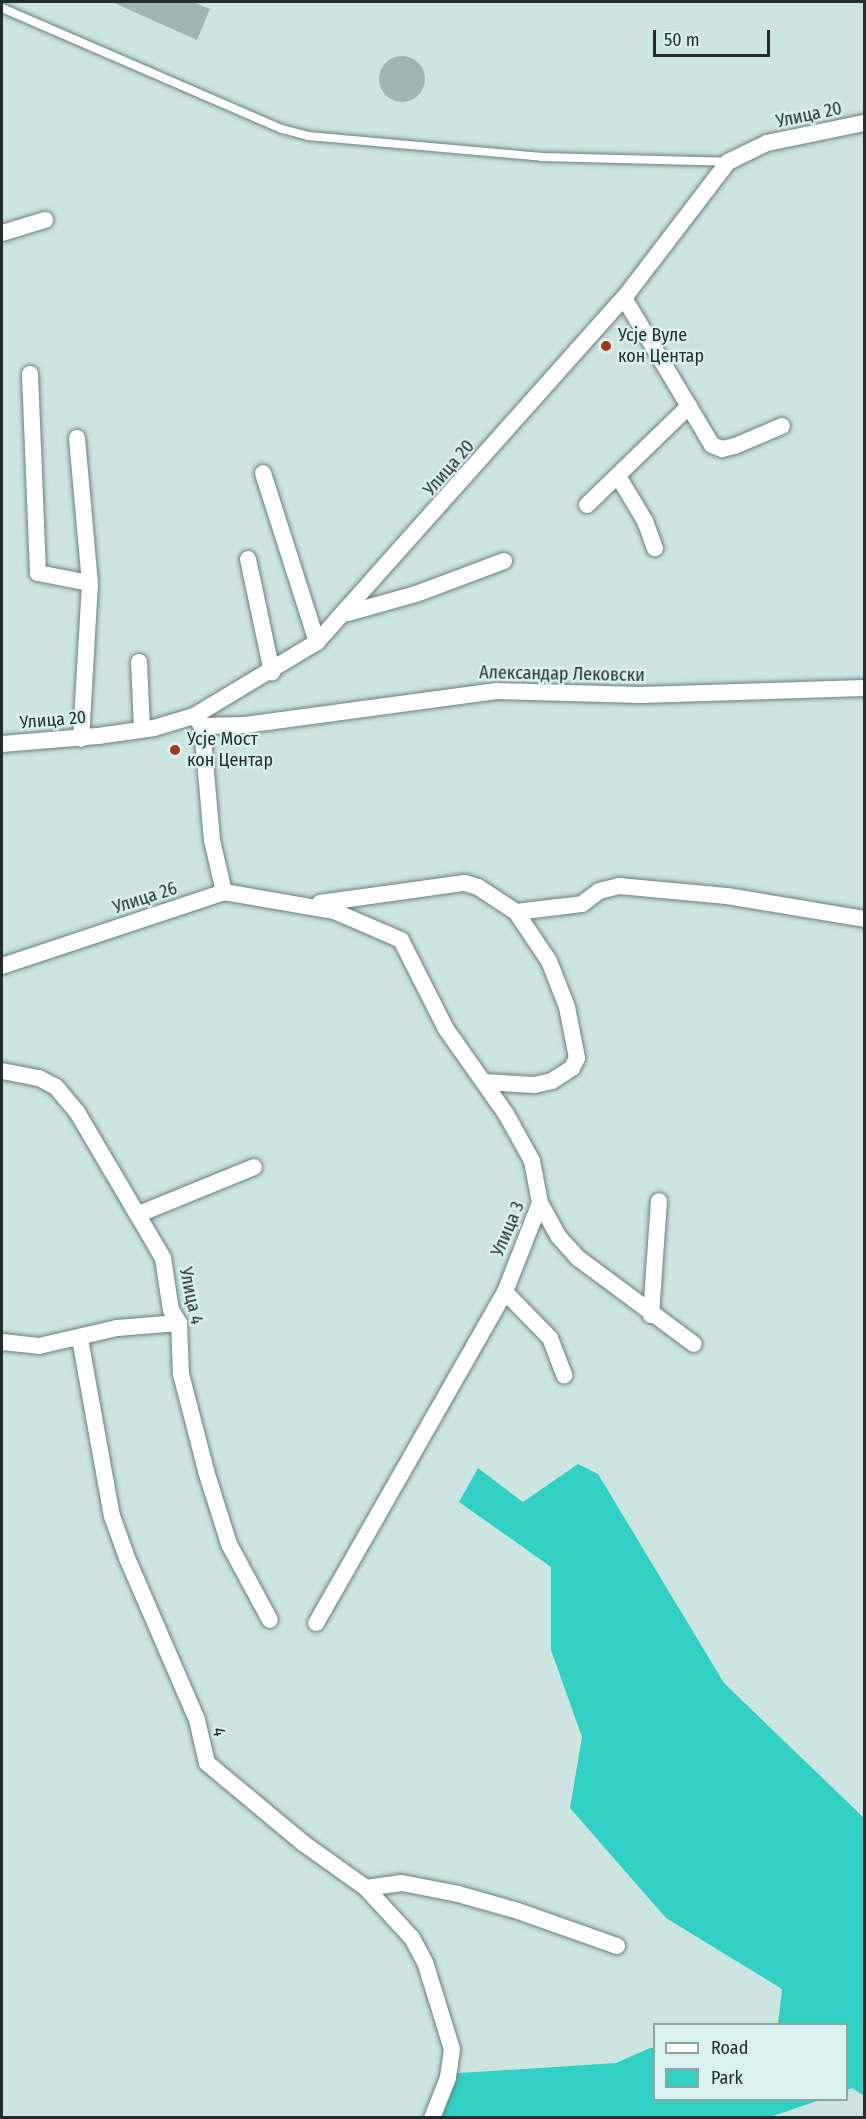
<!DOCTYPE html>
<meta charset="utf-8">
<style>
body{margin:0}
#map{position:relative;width:866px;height:2119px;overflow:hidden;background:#cce5e1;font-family:"Fira Sans Condensed",sans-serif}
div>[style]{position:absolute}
.green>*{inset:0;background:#32d0c4}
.building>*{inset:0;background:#9fb6b3}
.round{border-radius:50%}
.roads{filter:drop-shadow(0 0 2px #697f7c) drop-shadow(0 0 2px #697f7c)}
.service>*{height:8px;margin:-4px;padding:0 4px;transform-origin:4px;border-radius:4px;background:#fff}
.minor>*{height:16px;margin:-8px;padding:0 8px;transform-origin:8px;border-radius:8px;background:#fff}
.dots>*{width:16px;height:16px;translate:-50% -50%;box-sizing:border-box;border:3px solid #d9f2ef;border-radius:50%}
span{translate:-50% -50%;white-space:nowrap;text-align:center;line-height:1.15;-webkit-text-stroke:4.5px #d9f2ef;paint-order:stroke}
.street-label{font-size:18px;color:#242d2c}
.poi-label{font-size:18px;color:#242d2c}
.left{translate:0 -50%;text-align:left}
.frame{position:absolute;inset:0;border:3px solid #242d2c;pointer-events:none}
.legend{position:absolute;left:653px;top:2023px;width:195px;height:78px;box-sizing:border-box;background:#d9f2ef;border:2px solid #91a3a1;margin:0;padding:8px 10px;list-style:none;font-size:18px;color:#242d2c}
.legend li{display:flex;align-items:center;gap:12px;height:30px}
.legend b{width:30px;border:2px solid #91a3a1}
.scale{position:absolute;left:653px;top:30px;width:117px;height:27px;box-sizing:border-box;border:3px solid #242d2c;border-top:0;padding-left:8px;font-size:18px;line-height:21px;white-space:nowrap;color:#242d2c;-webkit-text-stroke:4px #d9f2ef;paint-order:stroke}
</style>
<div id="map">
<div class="green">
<div style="clip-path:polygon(578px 1464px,598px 1474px,724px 1683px,864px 1818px,864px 2096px,852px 2088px,847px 2090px,846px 2024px,778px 2024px,782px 1989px,666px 1918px,570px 1808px,582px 1737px,551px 1650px,551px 1567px,459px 1502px,478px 1468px,523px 1502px)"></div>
<div style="clip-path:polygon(650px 2048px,654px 2048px,654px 2100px,820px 2100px,770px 2117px,428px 2118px,444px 2074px,616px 2063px)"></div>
</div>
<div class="building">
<div style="clip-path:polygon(112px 2px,193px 2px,210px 9px,197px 40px)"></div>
<div class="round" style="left:379px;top:56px;width:46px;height:46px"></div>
</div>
<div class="roads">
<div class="service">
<div style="left:2px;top:8px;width:305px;rotate:23.4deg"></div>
<div style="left:282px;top:129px;width:27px;rotate:15deg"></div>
<div style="left:308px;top:136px;width:235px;rotate:5.1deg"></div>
<div style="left:542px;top:157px;width:185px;rotate:1.5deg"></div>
</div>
<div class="minor">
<div style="left:2px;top:233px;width:45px;rotate:-16.8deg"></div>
<div style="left:624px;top:298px;width:171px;rotate:59.1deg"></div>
<div style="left:712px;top:445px;width:11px;rotate:22deg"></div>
<div style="left:722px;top:449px;width:13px;rotate:-13deg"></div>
<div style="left:735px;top:446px;width:51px;rotate:-23.1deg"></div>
<div style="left:30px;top:374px;width:199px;rotate:87.7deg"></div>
<div style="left:38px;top:573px;width:53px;rotate:10.9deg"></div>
<div style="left:77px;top:438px;width:146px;rotate:84.9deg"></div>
<div style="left:90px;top:583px;width:156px;rotate:93.3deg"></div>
<div style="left:263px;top:473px;width:177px;rotate:72.3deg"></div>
<div style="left:618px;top:476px;width:52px;rotate:59deg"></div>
<div style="left:645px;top:521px;width:29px;rotate:70deg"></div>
<div style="left:587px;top:505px;width:142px;rotate:-44.1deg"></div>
<div style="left:248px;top:559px;width:116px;rotate:78deg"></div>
<div style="left:348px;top:613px;width:71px;rotate:-15.6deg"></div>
<div style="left:416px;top:594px;width:94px;rotate:-20.6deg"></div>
<div style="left:139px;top:662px;width:67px;rotate:87.4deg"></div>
<div style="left:194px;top:716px;width:13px;rotate:51deg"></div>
<div style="left:202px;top:726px;width:43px;rotate:-1.3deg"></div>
<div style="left:245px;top:725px;width:252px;rotate:-7.7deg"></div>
<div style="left:495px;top:691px;width:147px;rotate:1.6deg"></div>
<div style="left:642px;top:695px;width:222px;rotate:-1.8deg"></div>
<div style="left:202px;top:726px;width:114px;rotate:85deg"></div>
<div style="left:212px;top:840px;width:53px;rotate:77deg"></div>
<div style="left:2px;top:744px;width:96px;rotate:-4.8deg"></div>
<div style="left:98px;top:736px;width:57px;rotate:-8.1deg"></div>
<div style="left:154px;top:728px;width:42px;rotate:-16.7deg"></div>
<div style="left:194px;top:716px;width:144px;rotate:-31deg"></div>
<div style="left:317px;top:642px;width:461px;rotate:-48.3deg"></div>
<div style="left:624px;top:298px;width:171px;rotate:-52.6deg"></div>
<div style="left:728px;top:162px;width:43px;rotate:-26deg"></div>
<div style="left:767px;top:143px;width:99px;rotate:-11.7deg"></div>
<div style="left:320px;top:903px;width:146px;rotate:-7.9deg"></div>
<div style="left:465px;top:883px;width:14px;rotate:17deg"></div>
<div style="left:478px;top:887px;width:45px;rotate:33.3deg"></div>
<div style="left:516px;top:912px;width:59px;rotate:56deg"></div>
<div style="left:549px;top:961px;width:49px;rotate:68.6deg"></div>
<div style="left:567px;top:1007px;width:52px;rotate:78.9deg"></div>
<div style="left:577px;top:1058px;width:11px;rotate:117deg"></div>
<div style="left:572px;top:1068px;width:24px;rotate:147deg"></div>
<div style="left:552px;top:1081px;width:18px;rotate:167deg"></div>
<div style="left:534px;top:1085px;width:50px;rotate:-176.6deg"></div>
<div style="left:516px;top:912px;width:66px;rotate:-6.9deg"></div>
<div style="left:582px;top:904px;width:21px;rotate:-37deg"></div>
<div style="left:599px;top:891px;width:21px;rotate:-14deg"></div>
<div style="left:619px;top:886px;width:108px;rotate:5.3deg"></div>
<div style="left:727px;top:896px;width:139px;rotate:9.5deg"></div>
<div style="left:2px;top:966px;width:234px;rotate:-18.4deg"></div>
<div style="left:224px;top:892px;width:112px;rotate:9.8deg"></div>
<div style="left:334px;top:911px;width:73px;rotate:23.4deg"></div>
<div style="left:401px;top:940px;width:100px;rotate:63.2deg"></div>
<div style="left:446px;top:1029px;width:104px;rotate:54.8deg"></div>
<div style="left:506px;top:1114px;width:54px;rotate:61deg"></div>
<div style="left:532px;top:1161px;width:43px;rotate:79.2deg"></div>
<div style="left:540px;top:1203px;width:96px;rotate:111.5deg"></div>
<div style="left:505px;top:1292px;width:381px;rotate:119.7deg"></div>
<div style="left:2px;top:1071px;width:38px;rotate:11deg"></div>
<div style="left:39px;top:1078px;width:19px;rotate:28deg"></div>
<div style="left:56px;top:1087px;width:33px;rotate:50deg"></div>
<div style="left:77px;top:1112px;width:169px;rotate:59.5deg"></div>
<div style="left:163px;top:1258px;width:53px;rotate:81.3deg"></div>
<div style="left:171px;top:1310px;width:15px;rotate:58deg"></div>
<div style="left:179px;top:1323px;width:51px;rotate:87.8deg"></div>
<div style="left:181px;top:1374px;width:100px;rotate:75.5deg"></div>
<div style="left:206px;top:1471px;width:77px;rotate:72.5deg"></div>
<div style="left:229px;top:1544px;width:86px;rotate:61.7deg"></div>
<div style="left:540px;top:1203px;width:39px;rotate:61deg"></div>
<div style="left:559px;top:1237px;width:28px;rotate:48deg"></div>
<div style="left:578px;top:1258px;width:144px;rotate:36.6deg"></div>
<div style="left:139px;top:1214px;width:124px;rotate:-22.2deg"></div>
<div style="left:505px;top:1292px;width:64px;rotate:45.6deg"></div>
<div style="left:550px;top:1338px;width:40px;rotate:69deg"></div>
<div style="left:651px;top:1315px;width:114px;rotate:-86deg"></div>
<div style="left:80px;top:1339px;width:180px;rotate:79.8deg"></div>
<div style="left:112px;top:1516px;width:45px;rotate:70.3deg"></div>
<div style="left:127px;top:1558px;width:176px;rotate:66.6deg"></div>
<div style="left:197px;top:1720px;width:44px;rotate:76.9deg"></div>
<div style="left:207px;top:1763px;width:125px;rotate:39.8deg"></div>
<div style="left:303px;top:1843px;width:77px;rotate:35.5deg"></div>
<div style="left:366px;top:1888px;width:68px;rotate:47.4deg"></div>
<div style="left:412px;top:1938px;width:27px;rotate:62deg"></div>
<div style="left:425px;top:1962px;width:91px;rotate:72.8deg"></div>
<div style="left:452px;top:2049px;width:29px;rotate:98deg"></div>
<div style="left:448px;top:2078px;width:43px;rotate:111.8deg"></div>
<div style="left:2px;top:1342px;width:37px;rotate:6deg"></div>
<div style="left:39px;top:1346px;width:80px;rotate:-13deg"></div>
<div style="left:117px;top:1328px;width:62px;rotate:-4.6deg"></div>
<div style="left:366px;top:1888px;width:36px;rotate:-8deg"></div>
<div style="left:402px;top:1883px;width:57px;rotate:11.1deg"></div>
<div style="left:458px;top:1894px;width:62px;rotate:15.8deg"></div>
<div style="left:518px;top:1911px;width:105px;rotate:19.5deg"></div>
</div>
</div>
<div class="dots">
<div style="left:606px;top:346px;background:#a13a1a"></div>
<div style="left:175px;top:750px;background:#a13a1a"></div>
</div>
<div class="street-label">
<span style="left:809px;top:115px;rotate:-12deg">Улица 20</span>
<span style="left:449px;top:468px;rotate:-49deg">Улица 20</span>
<span style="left:562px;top:674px;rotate:1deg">Александар Лековски</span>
<span style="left:53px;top:720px;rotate:-5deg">Улица 20</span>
<span style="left:145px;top:898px;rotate:-18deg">Улица 26</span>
<span style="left:508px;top:1229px;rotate:-67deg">Улица 3</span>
<span style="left:191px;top:1296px;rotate:78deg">Улица 4</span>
<span style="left:219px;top:1732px;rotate:79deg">4</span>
</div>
<div class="poi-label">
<span class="left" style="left:618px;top:346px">Усје Вуле<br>кон Центар</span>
<span class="left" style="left:187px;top:750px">Усје Мост<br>кон Центар</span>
</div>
<div class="frame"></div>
<ul class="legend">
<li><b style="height:8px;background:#fff"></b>Road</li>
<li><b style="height:16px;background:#32d0c4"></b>Park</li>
</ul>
<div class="scale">50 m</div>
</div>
